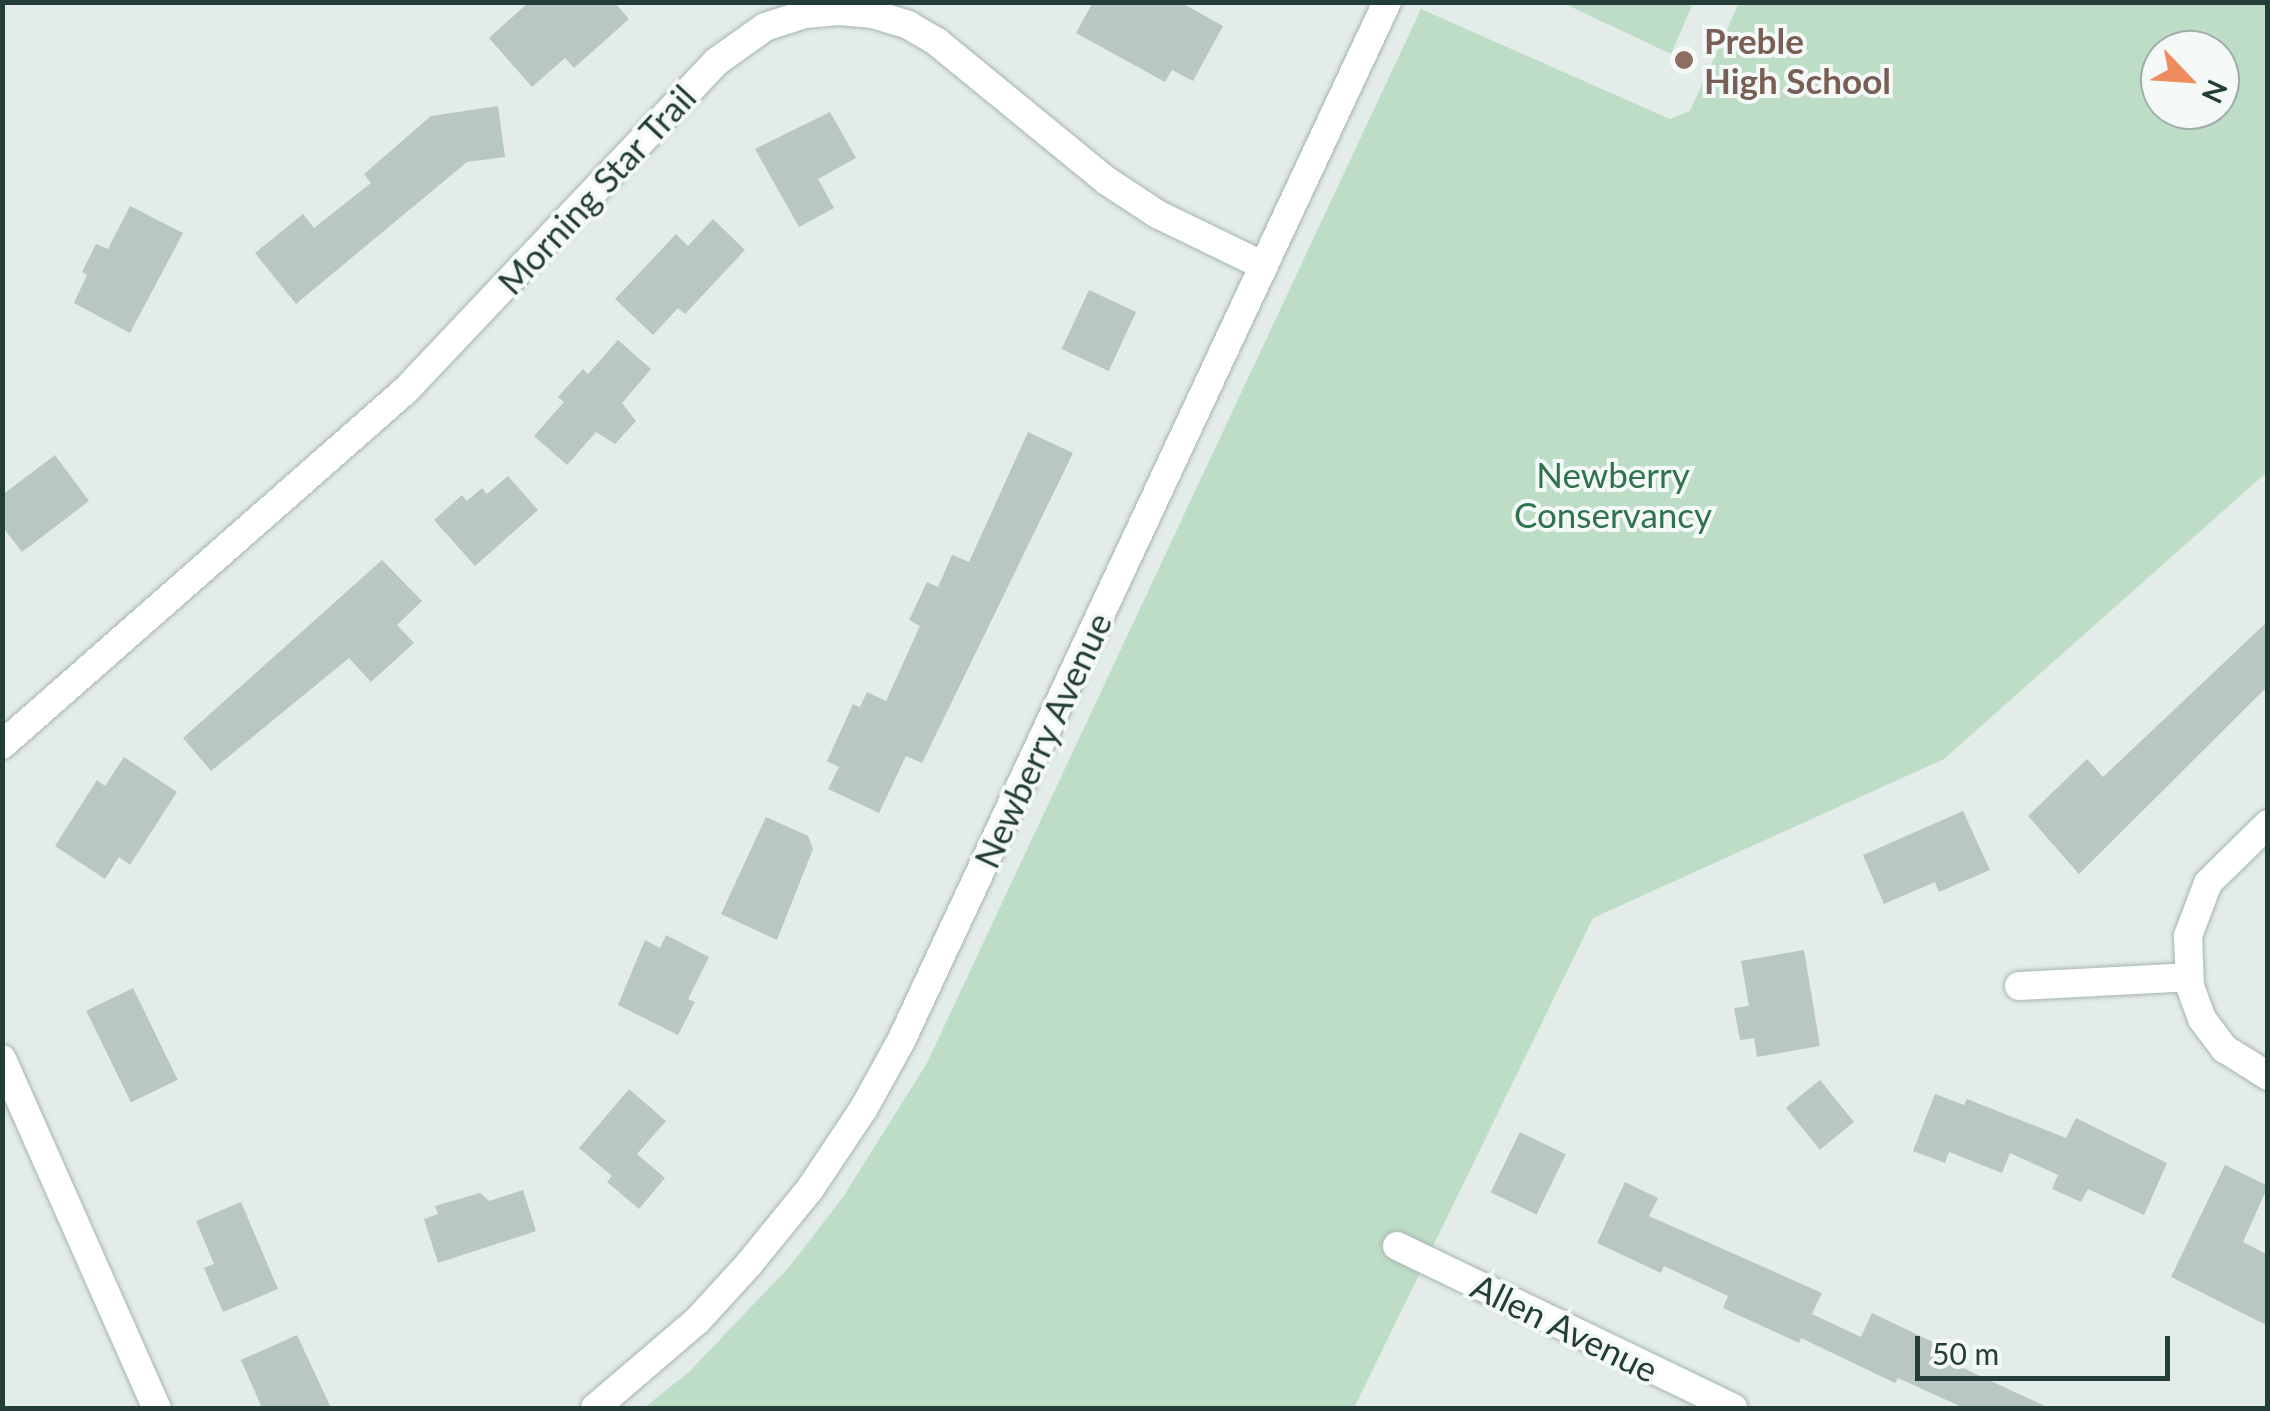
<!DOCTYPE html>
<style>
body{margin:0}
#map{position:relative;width:2270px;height:1411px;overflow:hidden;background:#e3ece9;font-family:Lato,sans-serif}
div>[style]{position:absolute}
.green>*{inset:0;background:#bdddc7}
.building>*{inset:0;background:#b8c7c2;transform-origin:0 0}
.roads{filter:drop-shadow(0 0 2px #a6b4b0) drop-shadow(0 0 2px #a6b4b0)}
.street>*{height:28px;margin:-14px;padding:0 14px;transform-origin:14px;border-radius:14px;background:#fff}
.dots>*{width:28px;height:28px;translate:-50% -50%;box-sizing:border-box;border:5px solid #f4f9f7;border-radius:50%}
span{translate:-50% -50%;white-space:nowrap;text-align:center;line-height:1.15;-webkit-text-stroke:8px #f4f9f7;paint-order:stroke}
.education-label{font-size:35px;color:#785e54;font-weight:700}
.left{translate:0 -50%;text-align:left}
.street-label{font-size:35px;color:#233d38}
.park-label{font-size:35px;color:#2e734d}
.frame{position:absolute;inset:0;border:5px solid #233d38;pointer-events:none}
.north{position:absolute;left:2140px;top:30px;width:100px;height:100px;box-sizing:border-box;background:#f4f9f7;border:2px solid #a0aeab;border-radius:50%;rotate:115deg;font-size:28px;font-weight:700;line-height:40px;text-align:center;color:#233d38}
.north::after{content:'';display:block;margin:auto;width:35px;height:45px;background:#ee8c5f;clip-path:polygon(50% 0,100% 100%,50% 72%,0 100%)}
.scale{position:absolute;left:1915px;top:1336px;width:255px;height:45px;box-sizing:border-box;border:5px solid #233d38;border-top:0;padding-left:12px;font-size:30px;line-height:35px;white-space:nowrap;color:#233d38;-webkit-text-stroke:8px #f4f9f7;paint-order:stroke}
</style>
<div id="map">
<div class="green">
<div style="clip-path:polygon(1693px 3px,1671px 54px,1563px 3px,1563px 2px)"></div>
<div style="clip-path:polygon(evenodd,1739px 3px,2267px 3px,2267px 472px,1944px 759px,1593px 918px,1354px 1408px,644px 1408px,690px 1371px,790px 1266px,843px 1197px,927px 1063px,1421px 9px,1670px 119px,1690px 111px,1739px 3px,2160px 50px,2220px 50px,2220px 110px,2160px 110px,2160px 50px)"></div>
</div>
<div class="building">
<div style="clip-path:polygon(529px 2px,614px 2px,629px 19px,574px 68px,565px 58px,532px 87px,489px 38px)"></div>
<div style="clip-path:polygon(1093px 2px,1180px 2px,1223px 26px,1193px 81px,1172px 70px,1165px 82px,1076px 33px)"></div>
<div style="clip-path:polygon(498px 106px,505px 157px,467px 162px,296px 304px,255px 253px,303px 214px,314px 228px,371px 183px,364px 174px,431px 116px)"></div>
<div style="clip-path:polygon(830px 112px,856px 158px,818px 179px,834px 208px,799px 227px,755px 149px)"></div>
<div style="clip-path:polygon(130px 206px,183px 233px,130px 333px,74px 303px,87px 275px,82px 272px,96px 244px,108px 249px)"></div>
<div style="clip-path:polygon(713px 219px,745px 250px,685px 314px,678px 308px,653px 335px,615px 299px,676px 234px,688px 246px)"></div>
<div style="left:1089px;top:290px;width:52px;height:65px;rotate:25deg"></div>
<div style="clip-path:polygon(618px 340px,651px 369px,622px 403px,636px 421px,615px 444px,596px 432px,567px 465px,534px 436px,564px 402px,558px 397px,583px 369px,588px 374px)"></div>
<div style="clip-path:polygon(1028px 432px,1073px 453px,922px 763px,906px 756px,879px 813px,828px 789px,839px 767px,827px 761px,853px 704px,860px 707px,867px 692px,886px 701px,920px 626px,909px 620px,927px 582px,938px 587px,952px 555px,969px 562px)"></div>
<div style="clip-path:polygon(55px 455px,89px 501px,22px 552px,2px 526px,2px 495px)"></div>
<div style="clip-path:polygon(508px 476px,538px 510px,475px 566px,434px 520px,462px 495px,467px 501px,482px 488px,487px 494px)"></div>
<div style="clip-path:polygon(382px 560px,422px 601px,397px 625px,414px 643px,371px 682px,349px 658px,211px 771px,183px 738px)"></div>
<div style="clip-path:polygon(2268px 621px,2268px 686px,2079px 874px,2028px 816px,2087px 759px,2103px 777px)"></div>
<div style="clip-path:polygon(124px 757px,177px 792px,130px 865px,119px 857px,105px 879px,55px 846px,97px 780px,105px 786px)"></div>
<div style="clip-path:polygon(1963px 811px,1990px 870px,1939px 892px,1935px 882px,1884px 904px,1863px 855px)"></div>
<div style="clip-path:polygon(766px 817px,808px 836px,813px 849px,777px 940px,721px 914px)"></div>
<div style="clip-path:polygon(666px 935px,709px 957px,688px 999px,695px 1002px,678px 1035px,618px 1005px,645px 940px,660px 948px)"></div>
<div style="clip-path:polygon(1804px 950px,1820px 1046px,1757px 1057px,1754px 1038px,1740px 1040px,1734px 1008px,1749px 1006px,1741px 961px)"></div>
<div style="left:133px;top:988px;width:102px;height:52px;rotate:64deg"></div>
<div style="left:1820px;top:1080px;width:54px;height:44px;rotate:51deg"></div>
<div style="clip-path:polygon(629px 1089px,666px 1121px,637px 1154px,665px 1178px,639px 1209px,607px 1182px,612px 1176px,579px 1148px)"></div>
<div style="clip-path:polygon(1935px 1094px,1964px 1105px,1967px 1099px,2066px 1138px,2076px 1118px,2167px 1163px,2144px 1215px,2088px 1189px,2081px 1202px,2052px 1189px,2058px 1175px,2010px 1153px,2002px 1173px,1949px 1152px,1945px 1163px,1913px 1151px)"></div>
<div style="left:1520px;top:1132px;width:51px;height:67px;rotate:26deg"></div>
<div style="clip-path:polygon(2225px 1165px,2268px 1186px,2243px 1242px,2268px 1255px,2268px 1326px,2171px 1277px)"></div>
<div style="clip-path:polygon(1625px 1182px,1658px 1198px,1649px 1216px,1822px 1293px,1812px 1314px,1861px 1337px,1872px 1313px,1937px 1344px,1936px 1348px,1950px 1354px,1946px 1360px,2049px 1408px,1964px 1408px,1898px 1378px,1895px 1383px,1801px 1338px,1799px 1343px,1723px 1308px,1728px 1296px,1664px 1266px,1661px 1273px,1597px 1243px)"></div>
<div style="clip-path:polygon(523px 1190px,536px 1231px,438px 1263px,424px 1219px,438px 1214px,435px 1206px,480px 1193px,489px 1201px)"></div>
<div style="clip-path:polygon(241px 1202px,278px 1289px,223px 1312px,204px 1268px,214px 1264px,196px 1221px)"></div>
<div style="clip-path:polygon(297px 1335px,331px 1408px,262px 1408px,241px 1360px)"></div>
</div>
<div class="roads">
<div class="street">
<div style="left:2px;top:745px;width:538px;rotate:-41.31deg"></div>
<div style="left:406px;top:390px;width:451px;rotate:-46.6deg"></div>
<div style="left:716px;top:62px;width:60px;rotate:-35.5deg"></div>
<div style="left:765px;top:27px;width:42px;rotate:-18deg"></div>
<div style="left:805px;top:14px;width:34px;rotate:-5deg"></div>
<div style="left:839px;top:11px;width:34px;rotate:5deg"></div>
<div style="left:873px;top:14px;width:37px;rotate:17deg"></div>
<div style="left:908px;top:25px;width:34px;rotate:30deg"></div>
<div style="left:937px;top:42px;width:220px;rotate:39.3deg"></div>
<div style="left:1107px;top:181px;width:60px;rotate:33.4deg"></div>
<div style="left:1157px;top:214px;width:119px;rotate:25.9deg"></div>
<div style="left:2268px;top:824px;width:84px;rotate:135.5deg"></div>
<div style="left:2208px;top:883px;width:57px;rotate:110.7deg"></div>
<div style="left:2188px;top:936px;width:50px;rotate:87.7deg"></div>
<div style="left:2190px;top:986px;width:35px;rotate:70deg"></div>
<div style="left:2202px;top:1019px;width:38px;rotate:53deg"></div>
<div style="left:2225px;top:1049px;width:51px;rotate:32.1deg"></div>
<div style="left:2019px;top:986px;width:169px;rotate:-3deg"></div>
<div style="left:2px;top:1059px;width:382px;rotate:66.1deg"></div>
<div style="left:1397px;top:1246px;width:373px;rotate:25.7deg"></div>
<div style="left:595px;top:1408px;width:134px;rotate:-40.5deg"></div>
<div style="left:697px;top:1321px;width:77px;rotate:-47.6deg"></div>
<div style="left:749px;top:1264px;width:97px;rotate:-50.9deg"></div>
<div style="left:810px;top:1189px;width:97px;rotate:-56.3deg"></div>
<div style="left:864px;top:1108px;width:77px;rotate:-61.1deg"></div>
<div style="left:901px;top:1041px;width:1147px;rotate:-64.93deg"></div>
</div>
</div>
<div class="dots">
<div style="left:1684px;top:60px;background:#8d6e63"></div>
</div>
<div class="education-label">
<span class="left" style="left:1704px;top:60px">Preble<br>High School</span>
</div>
<div class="street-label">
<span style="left:596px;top:189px;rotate:-47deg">Morning Star Trail</span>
<span style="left:1042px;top:740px;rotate:-65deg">Newberry Avenue</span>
<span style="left:1565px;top:1327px;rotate:26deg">Allen Avenue</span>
</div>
<div class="park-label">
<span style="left:1613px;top:494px">Newberry<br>Conservancy</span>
</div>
<div class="frame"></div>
<div class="north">N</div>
<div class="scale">50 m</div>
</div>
